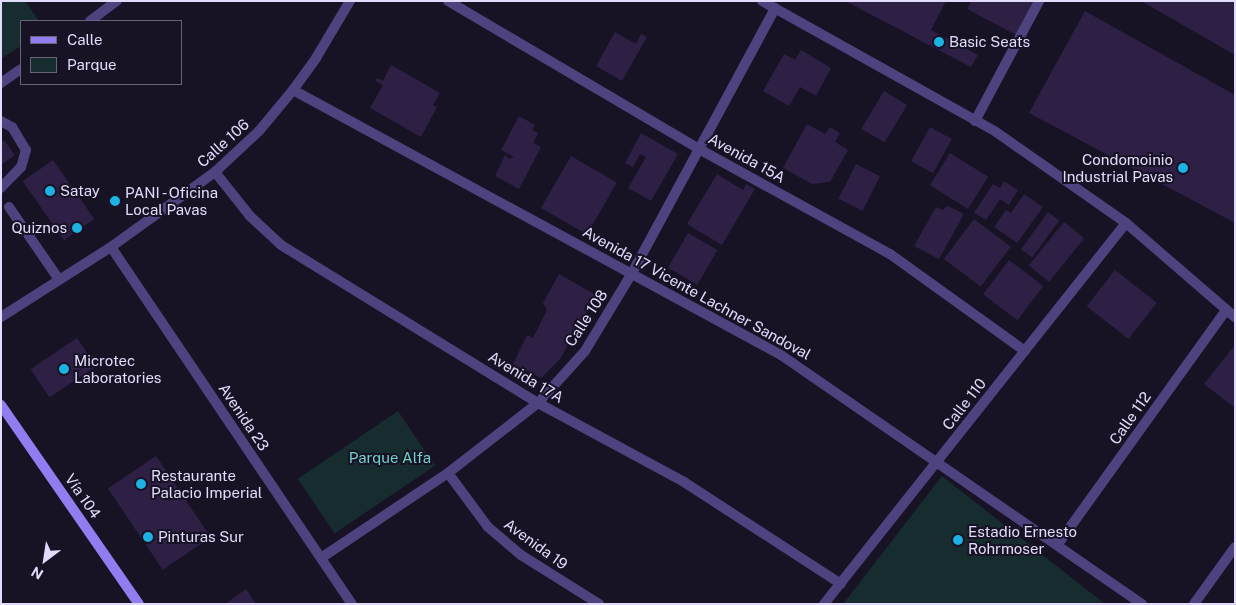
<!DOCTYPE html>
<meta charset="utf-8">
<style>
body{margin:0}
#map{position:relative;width:1236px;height:605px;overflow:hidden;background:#181225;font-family:"Public Sans",sans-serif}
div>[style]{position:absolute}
.green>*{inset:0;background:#162c2f;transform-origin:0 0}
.building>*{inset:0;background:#2d2044;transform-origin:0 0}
.service>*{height:10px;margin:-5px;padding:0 5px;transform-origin:5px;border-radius:5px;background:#4e437f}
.minor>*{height:10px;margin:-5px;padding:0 5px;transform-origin:5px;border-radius:5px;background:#4e437f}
.secondary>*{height:10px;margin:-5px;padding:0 5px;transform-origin:5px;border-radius:5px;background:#917df0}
.dots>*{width:14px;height:14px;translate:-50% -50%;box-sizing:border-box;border:2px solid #181225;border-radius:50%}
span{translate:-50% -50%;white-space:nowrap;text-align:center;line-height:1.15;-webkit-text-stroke:4px #181225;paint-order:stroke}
.poi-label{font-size:15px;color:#e3dbfb}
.left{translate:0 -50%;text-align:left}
.right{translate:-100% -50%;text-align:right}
.street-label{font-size:15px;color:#e3dbfb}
.park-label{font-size:15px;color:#6fd3c9}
.frame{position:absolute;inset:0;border:2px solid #e3dbfb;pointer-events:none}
.legend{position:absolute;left:20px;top:20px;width:162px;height:65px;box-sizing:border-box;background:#181225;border:1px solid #69627b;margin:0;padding:6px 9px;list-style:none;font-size:15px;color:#e3dbfb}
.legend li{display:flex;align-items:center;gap:10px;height:25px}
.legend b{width:25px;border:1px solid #69627b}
.north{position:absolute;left:20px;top:535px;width:50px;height:50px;-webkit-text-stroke:4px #181225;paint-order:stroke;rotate:211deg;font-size:14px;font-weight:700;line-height:20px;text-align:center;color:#e3dbfb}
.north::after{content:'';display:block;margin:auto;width:18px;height:22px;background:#e3dbfb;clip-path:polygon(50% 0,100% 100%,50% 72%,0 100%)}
</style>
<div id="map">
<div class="green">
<div style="clip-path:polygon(1px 1px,25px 1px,39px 21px,21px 21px,21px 46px,2px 58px)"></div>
<div style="left:398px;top:411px;width:66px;height:121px;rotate:56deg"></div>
<div style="clip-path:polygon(942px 476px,1105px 604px,843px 604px)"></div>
</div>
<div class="building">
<div style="clip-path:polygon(845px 1px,946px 1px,931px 30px,978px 55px,971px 67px)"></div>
<div style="clip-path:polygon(971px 1px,1033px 1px,1016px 35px,967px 9px)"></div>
<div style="clip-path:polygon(1141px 1px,1235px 1px,1235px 55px)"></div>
<div style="clip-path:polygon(1085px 11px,1235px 95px,1235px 223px,1029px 113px)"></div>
<div style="clip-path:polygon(615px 32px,636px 44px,641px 34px,647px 37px,622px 81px,596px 66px)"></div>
<div style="clip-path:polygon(801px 50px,831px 68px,816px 96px,800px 87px,789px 106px,763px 91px,784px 54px,795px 60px)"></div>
<div style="clip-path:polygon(391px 65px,440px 93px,433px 105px,437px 107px,421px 137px,370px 108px,383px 85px,375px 81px,377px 78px,383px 81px)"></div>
<div style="left:884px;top:91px;width:27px;height:44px;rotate:31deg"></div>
<div style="clip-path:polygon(519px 116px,535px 125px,532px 130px,538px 133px,533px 143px,541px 147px,519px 189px,495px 176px,505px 155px,509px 159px,514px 157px,501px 150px)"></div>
<div style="clip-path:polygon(807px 124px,825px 134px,830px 127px,840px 133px,835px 142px,848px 150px,830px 182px,812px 184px,783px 168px)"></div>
<div style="left:930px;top:127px;width:25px;height:39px;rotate:29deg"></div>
<div style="clip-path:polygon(641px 133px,678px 154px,651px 201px,628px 188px,646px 157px,640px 154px,633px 167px,625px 163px)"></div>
<div style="clip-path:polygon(4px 140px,15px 155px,1px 165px,1px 142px)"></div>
<div style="left:950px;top:153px;width:45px;height:38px;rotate:32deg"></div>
<div style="left:571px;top:156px;width:53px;height:60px;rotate:30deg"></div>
<div style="left:53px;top:160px;width:72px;height:37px;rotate:55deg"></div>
<div style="left:856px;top:164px;width:27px;height:39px;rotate:27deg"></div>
<div style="clip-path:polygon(717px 174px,743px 190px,746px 184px,755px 189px,722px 245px,687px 224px)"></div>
<div style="clip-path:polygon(1004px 181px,1018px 190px,1009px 205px,1000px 199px,986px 220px,974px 213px,993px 184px,1000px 188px)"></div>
<div style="clip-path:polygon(1024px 194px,1043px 207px,1017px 243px,994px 227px,1006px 210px,1011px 213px)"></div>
<div style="clip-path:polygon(948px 206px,964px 214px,939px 259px,914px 246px,936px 207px,942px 210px)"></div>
<div style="left:1048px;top:212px;width:14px;height:46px;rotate:36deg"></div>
<div style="left:974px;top:219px;width:46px;height:50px;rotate:37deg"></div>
<div style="left:1064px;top:222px;width:26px;height:56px;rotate:39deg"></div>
<div style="left:688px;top:233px;width:34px;height:40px;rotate:30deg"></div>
<div style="left:1009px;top:260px;width:43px;height:43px;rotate:37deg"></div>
<div style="left:1115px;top:270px;width:53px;height:46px;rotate:38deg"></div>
<div style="clip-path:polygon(559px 274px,596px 295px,560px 359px,541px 378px,513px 364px,527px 335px,533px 338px,547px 310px,543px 303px)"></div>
<div style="left:77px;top:338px;width:34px;height:56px;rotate:56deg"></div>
<div style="clip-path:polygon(1235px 345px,1235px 408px,1204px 384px)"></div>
<div style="left:156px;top:456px;width:98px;height:58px;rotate:56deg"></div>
<div style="clip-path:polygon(246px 589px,256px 604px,225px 604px)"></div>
</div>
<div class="service">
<div style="left:1px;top:121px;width:13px;rotate:29deg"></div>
<div style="left:12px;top:127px;width:27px;rotate:59deg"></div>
<div style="left:26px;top:150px;width:18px;rotate:106deg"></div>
<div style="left:21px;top:167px;width:29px;rotate:134deg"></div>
<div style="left:975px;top:121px;width:136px;rotate:-61.9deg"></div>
<div style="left:9px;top:207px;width:86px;rotate:55.4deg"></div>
</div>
<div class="minor">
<div style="left:448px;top:1px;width:291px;rotate:30.5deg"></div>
<div style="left:699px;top:149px;width:218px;rotate:28.8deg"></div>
<div style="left:890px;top:254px;width:166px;rotate:35.7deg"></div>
<div style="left:762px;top:1px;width:268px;rotate:29.2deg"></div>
<div style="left:996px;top:132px;width:159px;rotate:35deg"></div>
<div style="left:1126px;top:223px;width:144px;rotate:40.8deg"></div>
<div style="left:90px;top:21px;width:34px;rotate:-37deg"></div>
<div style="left:1px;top:83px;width:24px;rotate:-35deg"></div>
<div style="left:293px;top:90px;width:555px;rotate:28.5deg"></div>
<div style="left:781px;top:355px;width:439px;rotate:34.6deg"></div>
<div style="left:215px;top:172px;width:56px;rotate:51.5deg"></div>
<div style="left:250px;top:216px;width:42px;rotate:43.1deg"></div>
<div style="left:281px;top:245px;width:302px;rotate:31.6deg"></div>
<div style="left:538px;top:403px;width:166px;rotate:28.4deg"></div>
<div style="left:684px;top:482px;width:187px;rotate:33deg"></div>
<div style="left:111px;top:247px;width:431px;rotate:56deg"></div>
<div style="left:1px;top:317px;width:130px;rotate:-32.5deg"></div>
<div style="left:111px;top:247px;width:128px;rotate:-35.8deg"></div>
<div style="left:215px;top:172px;width:60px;rotate:-43deg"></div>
<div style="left:259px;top:131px;width:53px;rotate:-50.3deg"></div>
<div style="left:293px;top:90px;width:39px;rotate:-54deg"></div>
<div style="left:316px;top:58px;width:66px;rotate:-59.2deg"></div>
<div style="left:448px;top:473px;width:67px;rotate:53.5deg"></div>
<div style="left:488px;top:527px;width:43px;rotate:40.3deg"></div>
<div style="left:521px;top:555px;width:92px;rotate:32.1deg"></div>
<div style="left:1058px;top:544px;width:288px;rotate:-54.3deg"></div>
<div style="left:321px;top:558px;width:153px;rotate:-33.8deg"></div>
<div style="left:448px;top:473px;width:114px;rotate:-37.9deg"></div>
<div style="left:538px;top:403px;width:70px;rotate:-47.9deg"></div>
<div style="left:585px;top:351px;width:91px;rotate:-58.9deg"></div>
<div style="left:632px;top:273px;width:301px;rotate:-61.6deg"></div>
<div style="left:824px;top:604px;width:486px;rotate:-51.6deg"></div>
<div style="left:1194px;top:604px;width:70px;rotate:-54.3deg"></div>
</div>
<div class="secondary">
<div style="left:1px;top:405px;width:242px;rotate:55.3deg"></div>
</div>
<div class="dots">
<div style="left:939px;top:42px;background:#1db2e4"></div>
<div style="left:1183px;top:168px;background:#1db2e4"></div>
<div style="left:50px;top:191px;background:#1db2e4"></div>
<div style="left:115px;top:201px;background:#1db2e4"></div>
<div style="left:77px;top:228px;background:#1db2e4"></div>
<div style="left:64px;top:369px;background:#1db2e4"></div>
<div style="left:141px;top:484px;background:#1db2e4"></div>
<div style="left:148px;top:537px;background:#1db2e4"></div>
<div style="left:958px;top:540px;background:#1db2e4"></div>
</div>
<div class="poi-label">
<span class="left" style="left:949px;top:42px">Basic Seats</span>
<span class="right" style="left:1173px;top:168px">Condomoinio<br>Industrial Pavas</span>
<span class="left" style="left:60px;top:191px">Satay</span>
<span class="left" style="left:125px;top:201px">PANI - Oficina<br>Local Pavas</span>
<span class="right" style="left:67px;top:228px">Quiznos</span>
<span class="left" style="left:74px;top:369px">Microtec<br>Laboratories</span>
<span class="left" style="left:151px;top:484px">Restaurante<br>Palacio Imperial</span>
<span class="left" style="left:968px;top:540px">Estadio Ernesto<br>Rohrmoser</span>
<span class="left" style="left:158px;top:537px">Pinturas Sur</span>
</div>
<div class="street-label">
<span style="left:223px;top:143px;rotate:-42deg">Calle 106</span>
<span style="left:747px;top:158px;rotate:29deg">Avenida 15A</span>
<span style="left:697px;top:293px;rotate:29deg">Avenida 17 Vicente Lachner Sandoval</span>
<span style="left:586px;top:318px;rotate:-57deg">Calle 108</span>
<span style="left:526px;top:377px;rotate:31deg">Avenida 17A</span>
<span style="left:964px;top:404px;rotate:-52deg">Calle 110</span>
<span style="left:244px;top:417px;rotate:56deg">Avenida 23</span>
<span style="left:1130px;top:418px;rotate:-55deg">Calle 112</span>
<span style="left:83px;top:496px;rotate:55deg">Vía 104</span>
<span style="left:536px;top:544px;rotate:36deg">Avenida 19</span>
</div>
<div class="park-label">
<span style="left:390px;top:458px">Parque Alfa</span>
</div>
<div class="frame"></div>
<ul class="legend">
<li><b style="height:6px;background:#917df0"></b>Calle</li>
<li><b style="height:14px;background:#162c2f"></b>Parque</li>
</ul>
<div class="north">N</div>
</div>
